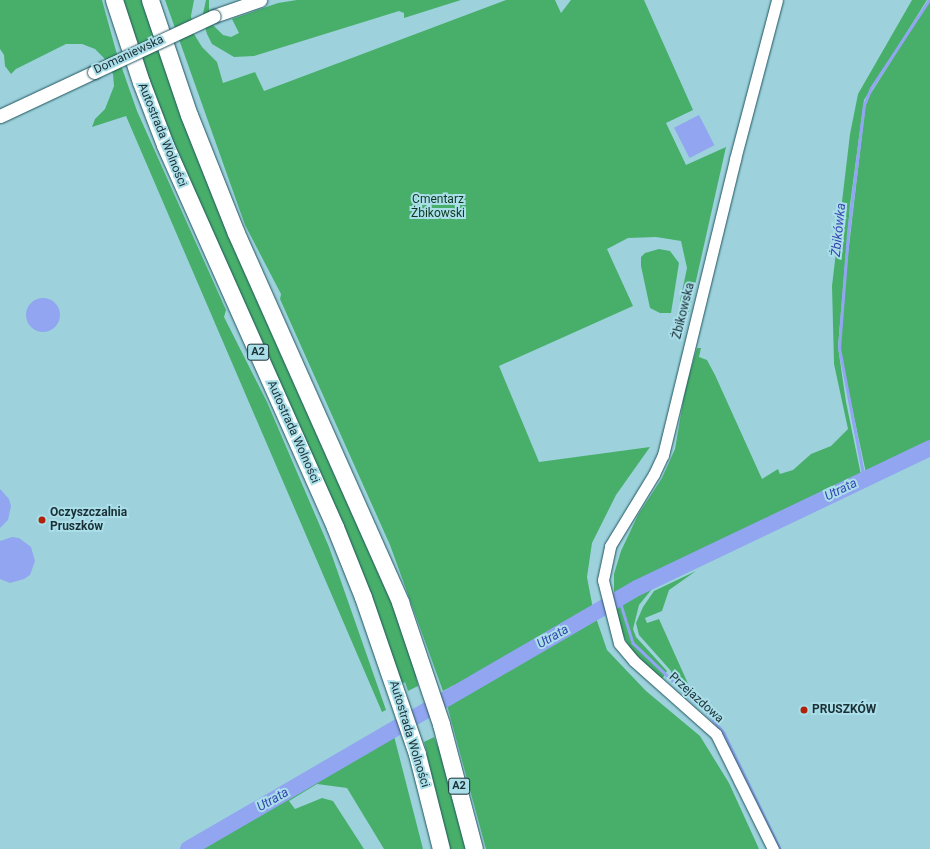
<!DOCTYPE html>
<meta charset="utf-8">
<style>
body{margin:0}
#map{position:relative;width:930px;height:849px;overflow:hidden;background:#9dd2dd;font-family:Roboto,sans-serif}
div>[style]{position:absolute}
.green>*{inset:0;background:#48af6b}
.water>*{inset:0;background:#91a5f0;transform-origin:0 0}
.round{border-radius:50%}
.stream>*{height:2.5px;margin:-1.25px;padding:0 1.25px;transform-origin:1.25px;border-radius:1.25px;background:#91a5f0}
.river>*{height:16px;margin:-8px;padding:0 8px;transform-origin:8px;border-radius:8px;background:#91a5f0}
.roads{filter:drop-shadow(0 0 1px #20545d) drop-shadow(0 0 1px #20545d)}
.tertiary>*{height:11px;margin:-5.5px;padding:0 5.5px;transform-origin:5.5px;border-radius:5.5px;background:#fff}
.secondary>*{height:13px;margin:-6.5px;padding:0 6.5px;transform-origin:6.5px;border-radius:6.5px;background:#fff}
.motorway>*{height:17px;margin:-8.5px;padding:0 8.5px;transform-origin:8.5px;border-radius:8.5px;background:#fff}
.bridges{filter:drop-shadow(0 0 1px #20545d) drop-shadow(0 0 1px #20545d)}
.secondary-bridge>*{height:13px;margin:-6.5px;padding:0 6.5px;transform-origin:6.5px;border-radius:6.5px;background:#fff}
.dots>*{width:11px;height:11px;translate:-50% -50%;box-sizing:border-box;border:2px solid #aadfea;border-radius:50%}
span{translate:-50% -50%;white-space:nowrap;text-align:center;line-height:1.15;-webkit-text-stroke:4px #aadfea;paint-order:stroke}
.shield-label span{padding:1px 3px;background:#aadfea;border:1px solid;border-radius:3px;-webkit-text-stroke-width:0}
.shield-label{font-size:11px;color:#1b3035;font-weight:700}
.street-label{font-size:12px;color:#1b3035}
.park-label{font-size:12px;color:#0f3a1f}
.poi-label{font-size:12px;color:#1b3035;font-weight:700}
.left{translate:0 -50%;text-align:left}
.water-label{font-size:13px;color:#3846b0;font-style:italic}
</style>
<div id="map">
<div class="green">
<div style="clip-path:polygon(0 0,102px 0,116px 51px,137px 111px,226px 310px,224px 317px,267px 402px,329px 547px,386px 710px,382px 712px,126px 116px,92px 127px,95px 119px,105px 109px,114px 86px,113px 74px,104px 58px,95px 49px,82px 44px,66px 44px,16px 69px,11px 74px,5px 66px,4px 55px,0 49px)"></div>
<div style="clip-path:polygon(121px 0,144px 0,354px 507px,420px 675px,416px 677px,418px 686px,408px 691px,405px 682px,400px 685px,153px 98px)"></div>
<div style="clip-path:polygon(165px 0,194px 0,191px 16px,194px 34px,202px 47px,217px 62px,223px 83px,255px 72px,264px 91px,506px 0,555px 0,561px 13px,571px 0,644px 0,693px 110px,666px 123px,686px 165px,726px 147px,689px 312px,682px 313px,680px 301px,687px 268px,681px 241px,656px 237px,628px 238px,607px 249px,633px 306px,499px 366px,539px 462px,650px 447px,616px 495px,592px 543px,587px 577px,593px 609px,607px 650px,646px 691px,700px 736px,729px 783px,759px 849px,486px 849px,447px 705px,459px 698px,454px 685px,443px 691px,390px 545px,280px 299px,281px 294px,245px 225px)"></div>
<div style="clip-path:polygon(206px 0,209px 0,209px 15px,212px 24px,223px 35px,231px 37px,239px 33px,232px 19px,278px 3px,297px 0,461px 0,404px 18px,404px 13px,399px 11px,254px 56px,234px 57px,212px 44px,207px 34px,202px 18px)"></div>
<div style="clip-path:polygon(912px 0,927px 0,864px 100px,850px 205px,838px 347px,846px 402px,861px 475px,669px 567px,614px 598px,614px 574px,621px 551px,638px 515px,662px 478px,675px 449px,685px 390px,697px 348px,701px 348px,699px 357px,707px 360px,715px 375px,762px 479px,778px 469px,780px 474px,793px 470px,811px 454px,831px 446px,848px 429px,834px 364px,832px 286px,850px 134px,858px 94px)"></div>
<div style="clip-path:polygon(930px 0,930px 442px,866px 473px,840px 351px,847px 263px,866px 101px)"></div>
<div style="clip-path:polygon(659px 249px,670px 251px,679px 263px,671px 313px,660px 313px,650px 308px,641px 266px,641px 257px,645px 253px)"></div>
<div style="clip-path:polygon(930px 451px,930px 456px,652px 589px,639px 605px,633px 629px,636px 637px,667px 671px,662px 679px,631px 650px,622px 633px,615px 606px,668px 577px)"></div>
<div style="clip-path:polygon(696px 571px,669px 590px,662px 611px,645px 618px,647px 623px,659px 619px,694px 697px,671px 676px,671px 671px,639px 635px,636px 623px,643px 607px,654px 591px)"></div>
<div style="clip-path:polygon(394px 736px,423px 849px,384px 849px,347px 788px,317px 784px,289px 801px,295px 809px,322px 798px,333px 801px,364px 849px,197px 849px,285px 795px)"></div>
<div style="clip-path:polygon(434px 737px,438px 747px,442px 746px,469px 849px,446px 849px,423px 755px,427px 753px,424px 742px)"></div>
</div>
<div class="water">
<div style="left:699px;top:115px;width:34px;height:28px;rotate:63deg"></div>
<div class="round" style="left:26px;top:298px;width:34px;height:34px"></div>
<div style="clip-path:polygon(0 489px,9px 499px,11px 506px,8px 520px,0 528px)"></div>
<div style="clip-path:polygon(12px 537px,19px 538px,31px 547px,35px 561px,30px 575px,24px 579px,10px 583px,0 579px,0 541px)"></div>
</div>
<div class="stream">
<div style="left:864px;top:479px;width:133px;rotate:-100.8deg"></div>
<div style="left:839px;top:348px;width:115px;rotate:-85.5deg"></div>
<div style="left:848px;top:233px;width:129px;rotate:-82.9deg"></div>
<div style="left:864px;top:105px;width:18px;rotate:-68deg"></div>
<div style="left:871px;top:88px;width:105px;rotate:-56.6deg"></div>
<div style="left:619px;top:598px;width:47px;rotate:72.7deg"></div>
<div style="left:633px;top:643px;width:86px;rotate:43.6deg"></div>
<div style="left:707px;top:712px;width:27px;rotate:51deg"></div>
<div style="left:724px;top:733px;width:129px;rotate:64.2deg"></div>
</div>
<div class="river">
<div style="left:188px;top:849px;width:519px;rotate:-30.17deg"></div>
<div style="left:637px;top:588px;width:325px;rotate:-25.5deg"></div>
</div>
<div class="roads">
<div class="tertiary">
<div style="left:773px;top:849px;width:128px;rotate:-116.4deg"></div>
<div style="left:716px;top:734px;width:110px;rotate:-138.3deg"></div>
<div style="left:634px;top:661px;width:23px;rotate:-130deg"></div>
<div style="left:619px;top:643px;width:65px;rotate:-104.3deg"></div>
<div style="left:603px;top:580px;width:35px;rotate:-78deg"></div>
<div style="left:610px;top:546px;width:84px;rotate:-58.6deg"></div>
<div style="left:654px;top:474px;width:21px;rotate:-65deg"></div>
<div style="left:663px;top:455px;width:305px;rotate:-76.3deg"></div>
<div style="left:735px;top:159px;width:164px;rotate:-75.2deg"></div>
</div>
<div class="secondary">
<div style="left:214px;top:16px;width:49px;rotate:-19.2deg"></div>
<div style="left:0;top:116px;width:104px;rotate:-25.1deg"></div>
</div>
<div class="motorway">
<div style="left:114px;top:0;width:86px;rotate:71.8deg"></div>
<div style="left:141px;top:82px;width:67px;rotate:69.1deg"></div>
<div style="left:165px;top:145px;width:418px;rotate:66deg"></div>
<div style="left:335px;top:527px;width:75px;rotate:68.2deg"></div>
<div style="left:363px;top:597px;width:166px;rotate:71deg"></div>
<div style="left:417px;top:754px;width:98px;rotate:75.8deg"></div>
<div style="left:150px;top:0;width:121px;rotate:71.3deg"></div>
<div style="left:189px;top:115px;width:127px;rotate:68.3deg"></div>
<div style="left:236px;top:233px;width:404px;rotate:66deg"></div>
<div style="left:400px;top:602px;width:129px;rotate:71.4deg"></div>
<div style="left:441px;top:724px;width:129px;rotate:75.2deg"></div>
</div>
</div>
<div class="bridges">
<div class="secondary-bridge">
<div style="left:94px;top:72px;width:132px;rotate:-25deg"></div>
</div>
</div>
<div class="dots">
<div style="left:42px;top:520px;background:#af2207"></div>
<div style="left:804px;top:710px;background:#af2207"></div>
</div>
<div class="shield-label">
<span style="left:258px;top:352px">A2</span>
<span style="left:459px;top:786px">A2</span>
</div>
<div class="street-label">
<span style="left:129px;top:55px;rotate:-25deg">Domaniewska</span>
<span style="left:162px;top:135px;rotate:68deg">Autostrada Wolności</span>
<span style="left:684px;top:311px;rotate:-76deg">Żbikowska</span>
<span style="left:293px;top:432px;rotate:66deg">Autostrada Wolności</span>
<span style="left:696px;top:698px;rotate:42deg">Przejazdowa</span>
<span style="left:409px;top:734px;rotate:73deg">Autostrada Wolności</span>
</div>
<div class="park-label">
<span style="left:438px;top:207px">Cmentarz<br>Żbikowski</span>
</div>
<div class="poi-label">
<span class="left" style="left:50px;top:520px">Oczyszczalnia<br>Pruszków</span>
<span class="left" style="left:812px;top:710px">PRUSZKÓW</span>
</div>
<div class="water-label">
<span style="left:839px;top:230px;rotate:-84deg">Żbikówka</span>
<span style="left:841px;top:490px;rotate:-26deg">Utrata</span>
<span style="left:553px;top:637px;rotate:-30deg">Utrata</span>
<span style="left:273px;top:800px;rotate:-30deg">Utrata</span>
</div>
</div>
